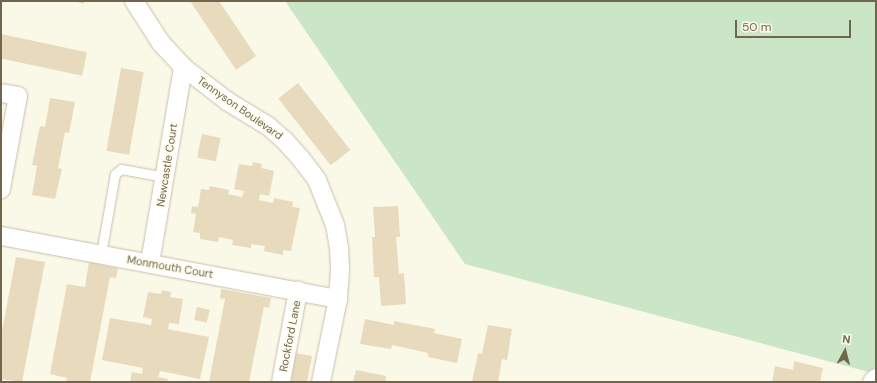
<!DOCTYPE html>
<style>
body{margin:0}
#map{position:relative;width:877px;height:383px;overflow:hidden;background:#faf8e7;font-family:"DM Sans",sans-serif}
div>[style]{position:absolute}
.green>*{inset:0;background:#cbe6c7}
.building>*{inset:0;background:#e8dabd;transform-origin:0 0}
.roads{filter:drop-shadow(0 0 1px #c8c0ac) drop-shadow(0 0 1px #c8c0ac)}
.service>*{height:9px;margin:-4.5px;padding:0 4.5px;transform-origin:4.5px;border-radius:4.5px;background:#fff}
.minor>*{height:18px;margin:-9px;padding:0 9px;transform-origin:9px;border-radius:9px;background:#fff}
span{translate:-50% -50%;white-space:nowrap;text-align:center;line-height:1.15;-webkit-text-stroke:3.5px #fdfced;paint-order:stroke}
.street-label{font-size:11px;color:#71654e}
.frame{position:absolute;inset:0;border:2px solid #71654e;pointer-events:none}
.north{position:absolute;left:825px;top:331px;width:40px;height:40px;-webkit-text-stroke:3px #fdfced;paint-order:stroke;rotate:7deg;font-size:11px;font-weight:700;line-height:16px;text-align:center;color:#71654e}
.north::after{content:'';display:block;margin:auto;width:14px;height:18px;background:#71654e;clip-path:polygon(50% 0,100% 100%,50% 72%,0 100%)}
.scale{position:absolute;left:735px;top:20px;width:116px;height:18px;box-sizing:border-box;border:2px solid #71654e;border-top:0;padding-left:5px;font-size:12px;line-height:14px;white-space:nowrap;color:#71654e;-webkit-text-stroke:3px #fdfced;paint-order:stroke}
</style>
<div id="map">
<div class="green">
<div style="clip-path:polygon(285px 1px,876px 1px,876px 374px,465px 264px)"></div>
</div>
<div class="building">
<div style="clip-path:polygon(73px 1px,84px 1px,84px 4px)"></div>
<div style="clip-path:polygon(190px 1px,219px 1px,256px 56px,236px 70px)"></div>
<div style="left:1px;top:34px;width:88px;height:24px;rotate:12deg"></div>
<div style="left:121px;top:68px;width:23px;height:84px;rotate:10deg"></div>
<div style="left:298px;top:83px;width:85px;height:25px;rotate:52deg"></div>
<div style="clip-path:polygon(50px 98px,75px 102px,69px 133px,65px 132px,58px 168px,62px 169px,55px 199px,32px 195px,37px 166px,32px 165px,40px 126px,45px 127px)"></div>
<div style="left:202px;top:134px;width:19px;height:24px;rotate:12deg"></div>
<div style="clip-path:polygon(253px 162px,262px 164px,261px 168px,274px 171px,269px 196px,260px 194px,259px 200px,273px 203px,274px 198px,293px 202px,292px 207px,300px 208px,291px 251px,283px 250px,283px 255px,264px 251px,265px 246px,251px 244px,251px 248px,232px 245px,233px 240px,219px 237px,218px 242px,200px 239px,200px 233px,193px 232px,196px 214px,191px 213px,192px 206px,198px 207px,201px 189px,209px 190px,210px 186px,229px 190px,228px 194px,242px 197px,244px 191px,234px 189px,239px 164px,252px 166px)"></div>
<div style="clip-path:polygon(398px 206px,400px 237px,396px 237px,399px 274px,404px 273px,406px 304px,381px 306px,379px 277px,374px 277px,372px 237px,375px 237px,373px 207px)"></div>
<div style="clip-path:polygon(16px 257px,45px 262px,22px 382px,1px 379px,1px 336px)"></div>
<div style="clip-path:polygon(89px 262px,118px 268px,116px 278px,110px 277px,90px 382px,66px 382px,67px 378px,50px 374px,67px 284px,85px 287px)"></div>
<div style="clip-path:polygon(221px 289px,271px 298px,269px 308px,264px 307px,249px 382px,209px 382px,225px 299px,220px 298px)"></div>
<div style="clip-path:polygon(162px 290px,171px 292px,170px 297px,183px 299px,179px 324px,169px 323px,168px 329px,209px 337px,200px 379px,160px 371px,158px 377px,168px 379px,167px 382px,130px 382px,132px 372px,142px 374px,143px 368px,102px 360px,110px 318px,151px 325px,152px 319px,143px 317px,148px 292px,161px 294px)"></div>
<div style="left:197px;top:307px;width:13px;height:13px;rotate:13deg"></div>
<div style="clip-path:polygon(365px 319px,394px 325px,394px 321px,435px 329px,434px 333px,462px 339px,457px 363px,428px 357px,428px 353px,392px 345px,391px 349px,360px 344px)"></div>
<div style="clip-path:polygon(488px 325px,512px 329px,507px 360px,502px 359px,498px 382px,472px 382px,478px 353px,482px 354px)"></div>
<div style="clip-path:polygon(294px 353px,312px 356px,307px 382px,288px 382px)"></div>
<div style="clip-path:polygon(794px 361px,823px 368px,820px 382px,772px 382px,775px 366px,793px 370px)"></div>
<div style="clip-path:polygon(356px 370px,386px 376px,385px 380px,389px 382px,353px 382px)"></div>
</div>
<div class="roads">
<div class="service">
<div style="left:101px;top:254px;width:81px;rotate:-80.1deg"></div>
<div style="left:115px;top:174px;width:8px;rotate:-40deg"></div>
<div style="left:121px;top:169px;width:45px;rotate:10.3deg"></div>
</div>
<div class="minor">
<div style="left:134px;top:1px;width:50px;rotate:57.3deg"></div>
<div style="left:161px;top:43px;width:33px;rotate:47deg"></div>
<div style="left:183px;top:67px;width:56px;rotate:37.7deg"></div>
<div style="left:227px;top:101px;width:48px;rotate:31.4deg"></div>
<div style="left:268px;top:126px;width:23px;rotate:41deg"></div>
<div style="left:285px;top:141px;width:25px;rotate:48deg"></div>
<div style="left:302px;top:160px;width:25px;rotate:53deg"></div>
<div style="left:317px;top:180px;width:48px;rotate:68.2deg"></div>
<div style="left:335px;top:225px;width:23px;rotate:80deg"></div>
<div style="left:339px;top:248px;width:22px;rotate:87deg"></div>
<div style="left:340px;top:270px;width:29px;rotate:94deg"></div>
<div style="left:338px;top:299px;width:85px;rotate:101.6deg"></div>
<div style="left:1px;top:93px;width:17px;rotate:10deg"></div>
<div style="left:18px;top:96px;width:95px;rotate:100.4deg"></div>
<div style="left:1px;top:236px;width:343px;rotate:10.6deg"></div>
<div style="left:150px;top:263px;width:199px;rotate:-80.4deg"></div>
<div style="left:281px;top:382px;width:93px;rotate:-79.4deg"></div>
<div style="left:872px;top:382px;width:6px;rotate:-45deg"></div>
</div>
</div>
<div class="street-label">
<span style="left:240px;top:108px;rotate:35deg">Tennyson Boulevard</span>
<span style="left:167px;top:165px;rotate:-81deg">Newcastle Court</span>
<span style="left:170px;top:267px;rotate:10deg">Monmouth Court</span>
<span style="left:290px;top:336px;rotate:-79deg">Rockford Lane</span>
</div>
<div class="frame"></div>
<div class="north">N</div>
<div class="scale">50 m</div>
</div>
